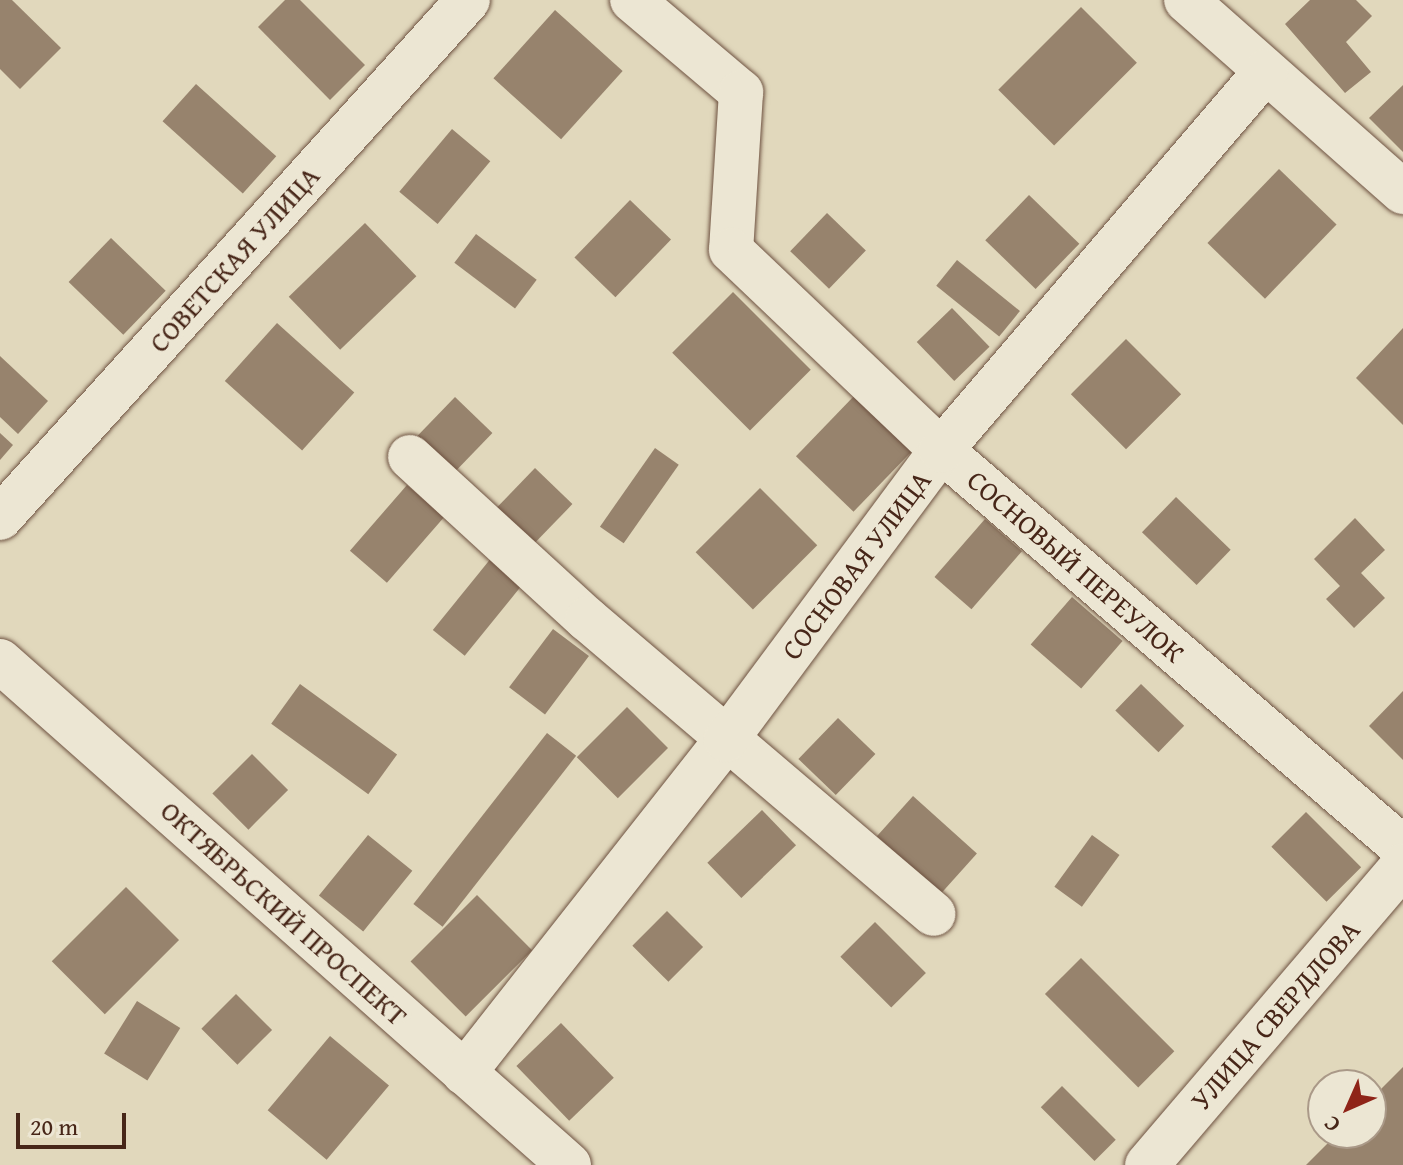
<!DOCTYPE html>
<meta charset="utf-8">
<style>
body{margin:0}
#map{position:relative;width:1403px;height:1165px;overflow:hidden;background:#e1d8bc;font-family:"Gentium Book Plus",serif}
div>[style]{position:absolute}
.building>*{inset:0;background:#97836d;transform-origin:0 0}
.roads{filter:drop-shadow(0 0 2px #6e5241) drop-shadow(0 0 2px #6e5241)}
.minor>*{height:44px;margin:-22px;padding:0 22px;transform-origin:22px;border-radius:22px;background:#ece6d3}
span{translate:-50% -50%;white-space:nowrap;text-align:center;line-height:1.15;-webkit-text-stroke:8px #ece6d3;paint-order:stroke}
.street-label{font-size:28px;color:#472618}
.north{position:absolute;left:1307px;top:1069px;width:80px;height:80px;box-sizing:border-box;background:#ece6d3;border:2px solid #a98;border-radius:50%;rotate:225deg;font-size:22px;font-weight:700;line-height:32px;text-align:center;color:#472618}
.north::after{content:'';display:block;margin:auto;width:28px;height:36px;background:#8f2418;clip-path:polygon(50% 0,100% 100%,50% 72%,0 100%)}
.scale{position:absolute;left:16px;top:1113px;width:110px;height:36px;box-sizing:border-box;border:4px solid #472618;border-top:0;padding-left:10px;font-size:24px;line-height:28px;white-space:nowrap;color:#472618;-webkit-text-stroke:6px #ece6d3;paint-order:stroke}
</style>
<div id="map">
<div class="building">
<div style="clip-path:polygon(0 0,12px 0,61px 48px,20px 89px,0 69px)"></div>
<div style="clip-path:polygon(285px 0,300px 0,365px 65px,330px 100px,258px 27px)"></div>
<div style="clip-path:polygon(1310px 0,1356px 0,1372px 16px,1346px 42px,1371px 72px,1345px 93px,1285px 24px)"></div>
<div style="left:1081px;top:7px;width:79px;height:117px;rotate:45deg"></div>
<div style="left:555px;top:10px;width:91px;height:92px;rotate:42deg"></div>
<div style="left:196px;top:84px;width:108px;height:50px;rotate:42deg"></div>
<div style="clip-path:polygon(1403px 85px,1403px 152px,1369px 118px)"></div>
<div style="left:452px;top:129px;width:50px;height:82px;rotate:40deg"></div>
<div style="left:1279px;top:169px;width:80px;height:103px;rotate:44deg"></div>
<div style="left:1029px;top:195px;width:70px;height:63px;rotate:44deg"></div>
<div style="left:630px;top:200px;width:57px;height:80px;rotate:44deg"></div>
<div style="left:827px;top:213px;width:54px;height:53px;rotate:44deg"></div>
<div style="left:365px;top:223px;width:74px;height:106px;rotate:46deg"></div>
<div style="left:476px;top:234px;width:76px;height:36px;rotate:37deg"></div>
<div style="left:111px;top:238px;width:76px;height:61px;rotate:44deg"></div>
<div style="left:957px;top:260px;width:81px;height:33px;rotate:39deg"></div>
<div style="left:733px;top:292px;width:110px;height:86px;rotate:45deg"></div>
<div style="left:952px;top:308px;width:54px;height:49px;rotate:46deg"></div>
<div style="left:277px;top:323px;width:104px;height:78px;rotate:42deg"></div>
<div style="clip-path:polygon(1403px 328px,1403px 425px,1356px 378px)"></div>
<div style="left:1126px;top:339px;width:78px;height:78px;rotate:45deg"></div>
<div style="clip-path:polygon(0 356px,48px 401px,18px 434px,0 417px)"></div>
<div style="left:855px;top:395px;width:80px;height:85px;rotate:44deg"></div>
<div style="left:455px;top:397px;width:52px;height:58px;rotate:44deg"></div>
<div style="clip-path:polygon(0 433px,13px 445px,0 460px)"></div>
<div style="left:655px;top:448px;width:29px;height:96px;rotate:35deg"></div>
<div style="left:535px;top:468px;width:52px;height:57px;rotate:44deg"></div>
<div style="left:407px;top:485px;width:49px;height:87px;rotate:41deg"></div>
<div style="left:760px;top:488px;width:81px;height:91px;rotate:45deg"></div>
<div style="left:1176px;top:497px;width:76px;height:49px;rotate:44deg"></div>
<div style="clip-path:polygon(1355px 518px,1385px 550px,1361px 573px,1385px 598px,1354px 628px,1326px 599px,1340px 586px,1314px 559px)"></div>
<div style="left:985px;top:519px;width:49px;height:77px;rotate:41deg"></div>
<div style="left:492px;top:557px;width:41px;height:94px;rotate:39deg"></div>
<div style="left:1072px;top:597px;width:67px;height:63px;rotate:41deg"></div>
<div style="left:553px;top:629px;width:45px;height:73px;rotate:37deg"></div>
<div style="left:300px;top:684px;width:120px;height:49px;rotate:36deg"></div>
<div style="left:1141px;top:684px;width:60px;height:37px;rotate:44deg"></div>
<div style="clip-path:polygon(1403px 691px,1403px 760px,1369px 726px)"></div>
<div style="left:627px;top:707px;width:58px;height:71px;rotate:45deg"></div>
<div style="left:838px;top:718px;width:52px;height:57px;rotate:44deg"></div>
<div style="left:547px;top:733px;width:37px;height:217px;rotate:38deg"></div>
<div style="left:252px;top:754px;width:51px;height:56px;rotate:45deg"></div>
<div style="left:913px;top:796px;width:86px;height:54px;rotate:42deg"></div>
<div style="left:762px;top:810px;width:49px;height:76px;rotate:46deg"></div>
<div style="left:1306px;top:812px;width:78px;height:49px;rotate:45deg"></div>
<div style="left:368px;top:835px;width:57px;height:78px;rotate:39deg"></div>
<div style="left:1092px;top:835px;width:34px;height:64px;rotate:36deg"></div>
<div style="left:126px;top:887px;width:75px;height:105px;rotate:45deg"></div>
<div style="left:477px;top:895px;width:78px;height:94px;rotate:45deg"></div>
<div style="left:667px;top:911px;width:51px;height:49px;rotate:45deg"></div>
<div style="left:875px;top:922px;width:72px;height:49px;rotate:45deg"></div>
<div style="left:1081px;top:958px;width:132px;height:51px;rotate:45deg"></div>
<div style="left:236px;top:994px;width:51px;height:49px;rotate:45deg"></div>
<div style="left:137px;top:1001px;width:51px;height:62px;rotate:32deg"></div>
<div style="left:561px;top:1023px;width:76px;height:62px;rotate:46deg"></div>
<div style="left:330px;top:1036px;width:77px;height:97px;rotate:40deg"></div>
<div style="clip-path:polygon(1403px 1067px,1403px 1165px,1306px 1165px,1338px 1133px,1371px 1133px,1371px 1099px)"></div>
<div style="left:1062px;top:1086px;width:76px;height:30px;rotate:45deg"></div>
</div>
<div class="roads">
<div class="minor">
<div style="left:632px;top:0;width:143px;rotate:40.2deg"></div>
<div style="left:741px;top:92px;width:158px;rotate:93.6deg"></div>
<div style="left:731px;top:250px;width:290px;rotate:43.6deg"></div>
<div style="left:941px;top:450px;width:610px;rotate:40.74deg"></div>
<div style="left:1186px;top:0;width:290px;rotate:41.5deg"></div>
<div style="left:410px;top:457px;width:240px;rotate:42.5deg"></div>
<div style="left:587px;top:619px;width:455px;rotate:40.4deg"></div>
<div style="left:0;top:518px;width:698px;rotate:-47.9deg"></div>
<div style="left:0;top:661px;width:760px;rotate:41.53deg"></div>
<div style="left:464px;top:1073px;width:424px;rotate:-51.8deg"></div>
<div style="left:726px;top:740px;width:361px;rotate:-53.4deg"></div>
<div style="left:941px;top:450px;width:499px;rotate:-49.4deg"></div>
<div style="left:1147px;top:1165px;width:394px;rotate:-49.5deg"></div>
</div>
</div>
<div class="street-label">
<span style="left:234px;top:259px;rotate:-48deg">СОВЕТСКАЯ УЛИЦА</span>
<span style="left:856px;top:565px;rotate:-53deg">СОСНОВАЯ УЛИЦА</span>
<span style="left:1076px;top:566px;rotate:41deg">СОСНОВЫЙ ПЕРЕУЛОК</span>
<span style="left:284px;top:913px;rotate:42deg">ОКТЯБРЬСКИЙ ПРОСПЕКТ</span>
<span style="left:1275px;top:1015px;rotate:-49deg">УЛИЦА СВЕРДЛОВА</span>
</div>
<div class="north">С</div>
<div class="scale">20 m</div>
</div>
